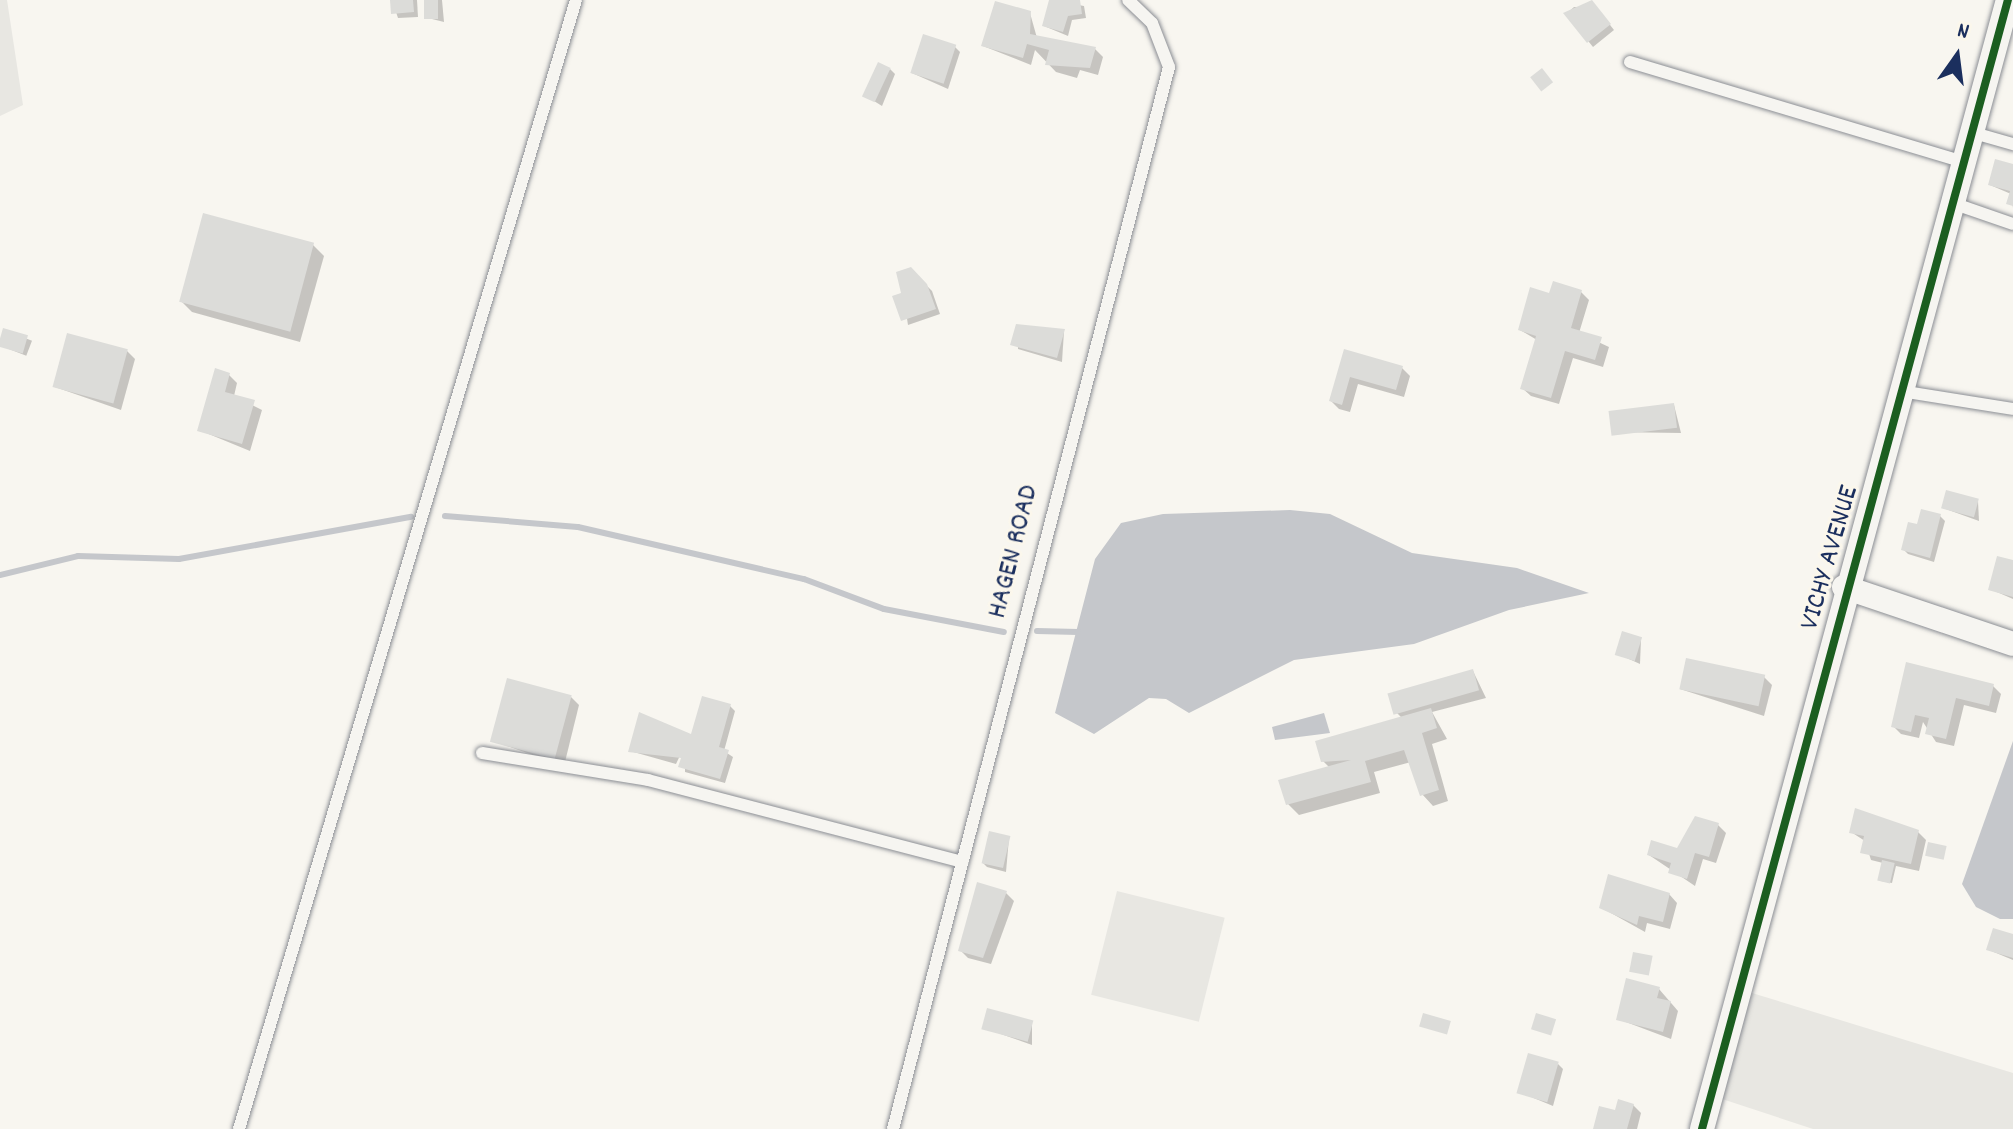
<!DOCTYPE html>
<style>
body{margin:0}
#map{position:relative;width:2013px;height:1129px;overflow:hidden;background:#f8f6f0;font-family:Dekko,sans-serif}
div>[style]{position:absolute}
.green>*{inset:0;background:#e8e7e2;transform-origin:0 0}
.water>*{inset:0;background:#c5c7cb}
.shadow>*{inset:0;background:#0003;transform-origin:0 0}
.stream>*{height:6px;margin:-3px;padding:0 3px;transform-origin:3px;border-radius:3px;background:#c5c7cb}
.building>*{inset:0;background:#dcdcd9;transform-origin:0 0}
.roads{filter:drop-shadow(0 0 2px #8b8e94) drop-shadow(0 0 2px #8b8e94)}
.service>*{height:12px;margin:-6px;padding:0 6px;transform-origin:6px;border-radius:6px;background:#f6f5f1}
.minor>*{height:24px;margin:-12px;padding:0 12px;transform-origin:12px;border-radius:12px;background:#f6f5f1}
.cycleway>*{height:8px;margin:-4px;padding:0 4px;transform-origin:4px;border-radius:4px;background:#1b5e20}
span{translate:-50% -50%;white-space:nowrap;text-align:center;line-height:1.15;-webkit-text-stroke:6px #fbf7ec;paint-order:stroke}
.street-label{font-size:28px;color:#1b2f5e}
.north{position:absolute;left:1917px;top:16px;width:80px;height:80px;-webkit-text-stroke:6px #fbf7ec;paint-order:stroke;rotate:14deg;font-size:22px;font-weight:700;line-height:32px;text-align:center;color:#1b2f5e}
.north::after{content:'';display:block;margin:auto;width:28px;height:36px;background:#1b2f5e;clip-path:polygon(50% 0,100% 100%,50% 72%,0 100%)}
</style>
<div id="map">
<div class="green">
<div style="clip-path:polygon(0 0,7px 0,23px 105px,0 116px)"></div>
<div style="left:1117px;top:891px;width:111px;height:107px;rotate:14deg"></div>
<div style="clip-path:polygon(1752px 993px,2013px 1073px,2013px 1129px,1813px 1129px,1716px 1097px)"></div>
</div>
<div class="water">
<div style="clip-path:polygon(1290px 510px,1330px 514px,1412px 553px,1517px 568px,1589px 593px,1509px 610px,1414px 644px,1294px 660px,1189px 713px,1166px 699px,1149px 698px,1094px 734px,1055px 713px,1095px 559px,1121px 523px,1163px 514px)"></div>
<div style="clip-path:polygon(1324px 713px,1330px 733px,1275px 740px,1272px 727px)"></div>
<div style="clip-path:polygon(2013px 741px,2013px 919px,2000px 919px,1976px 907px,1962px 884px)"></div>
</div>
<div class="shadow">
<div style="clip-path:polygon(392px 0,417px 0,418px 17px,398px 18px)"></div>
<div style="clip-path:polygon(426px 0,442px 0,444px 22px,428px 18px)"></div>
<div style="clip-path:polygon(1051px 0,1084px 6px,1086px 18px,1072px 20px,1068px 36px,1044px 26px)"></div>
<div style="clip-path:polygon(1574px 7px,1596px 7px,1614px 30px,1593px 47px,1566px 14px)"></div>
<div style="clip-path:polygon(1030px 13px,1037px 38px,1095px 49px,1103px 57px,1098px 75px,1080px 70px,1077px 78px,1056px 72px,1035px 50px,1031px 65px,983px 46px)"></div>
<div style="clip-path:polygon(955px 47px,960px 52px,948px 89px,912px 73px)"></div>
<div style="clip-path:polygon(890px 69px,895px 74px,882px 106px,866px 96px)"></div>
<div style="clip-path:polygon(2013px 166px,2013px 208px,2011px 194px,1990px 185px)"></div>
<div style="clip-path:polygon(313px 245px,324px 256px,300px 342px,192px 312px,181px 301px)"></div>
<div style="clip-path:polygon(910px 269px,932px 291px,940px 314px,908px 325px,903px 294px)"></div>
<div style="clip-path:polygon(1581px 292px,1589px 300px,1579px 333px,1609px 347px,1603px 367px,1573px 358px,1559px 404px,1531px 396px,1522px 388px,1537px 340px,1520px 330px)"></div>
<div style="clip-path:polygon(1018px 326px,1064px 331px,1062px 362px,1018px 349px)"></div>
<div style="left:4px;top:330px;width:30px;height:16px;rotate:21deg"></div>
<div style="clip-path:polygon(127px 351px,135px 359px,121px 410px,55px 387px)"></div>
<div style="clip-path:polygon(1345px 352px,1402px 368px,1410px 376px,1404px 397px,1358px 384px,1350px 412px,1339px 409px,1331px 401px)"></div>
<div style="clip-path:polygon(229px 375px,237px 383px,234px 396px,262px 410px,250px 451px,199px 430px)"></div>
<div style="clip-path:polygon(1674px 405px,1681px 433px,1612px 432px)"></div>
<div style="clip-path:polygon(1978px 501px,1979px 521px,1943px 508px)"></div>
<div style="clip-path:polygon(1940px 516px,1945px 521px,1934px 562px,1908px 554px,1903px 549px)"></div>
<div style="clip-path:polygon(2013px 562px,2013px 599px,1990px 589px)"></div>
<div style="clip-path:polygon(1641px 639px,1640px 664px,1618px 654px)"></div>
<div style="clip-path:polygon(1908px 664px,1993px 686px,2001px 694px,1996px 713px,1964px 705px,1954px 746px,1936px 742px,1923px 722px,1919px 738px,1901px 734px,1893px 726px)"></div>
<div style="clip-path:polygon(1473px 671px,1486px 698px,1432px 712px,1447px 739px,1432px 744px,1448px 801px,1433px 806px,1422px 794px,1411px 762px,1374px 772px,1380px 793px,1299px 815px,1288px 804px,1330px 768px,1323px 761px,1402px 718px,1395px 711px)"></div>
<div style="clip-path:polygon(1764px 677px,1772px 685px,1764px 716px,1680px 689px)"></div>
<div style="clip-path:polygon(571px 697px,579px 705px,564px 766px,493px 741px)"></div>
<div style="clip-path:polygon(730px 706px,735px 711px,724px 751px,733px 757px,725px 783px,685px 772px,685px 745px,676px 764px,630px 751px,691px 736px)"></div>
<div style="clip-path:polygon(1718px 825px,1726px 833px,1716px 863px,1703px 859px,1695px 886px,1649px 855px,1678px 850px)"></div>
<div style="clip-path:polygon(1851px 832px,1918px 832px,1926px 840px,1919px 871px,1896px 866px,1892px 883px,1881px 881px,1883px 863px,1871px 860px,1865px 841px)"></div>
<div style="clip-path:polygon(1009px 838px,1006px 872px,987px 867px,982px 862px)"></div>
<div style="clip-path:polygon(1006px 893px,1014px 901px,991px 964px,968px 958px,960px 950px)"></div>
<div style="clip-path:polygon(1669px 894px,1677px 903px,1670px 929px,1647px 923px,1645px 932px,1602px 908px)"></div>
<div style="clip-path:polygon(2013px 935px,2013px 960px,1989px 950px)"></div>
<div style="clip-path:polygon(1659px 989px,1678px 1011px,1671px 1039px,1618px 1019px)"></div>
<div style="clip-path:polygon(1032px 1022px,1032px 1045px,984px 1028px)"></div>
<div style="clip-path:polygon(1558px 1064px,1563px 1069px,1553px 1106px,1519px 1092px)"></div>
<div style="clip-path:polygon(1633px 1105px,1641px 1113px,1637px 1129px,1595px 1129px)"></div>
</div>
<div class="stream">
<div style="left:445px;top:516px;width:133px;rotate:4.7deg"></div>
<div style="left:578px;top:527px;width:232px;rotate:13deg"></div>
<div style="left:804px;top:579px;width:85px;rotate:20.6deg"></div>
<div style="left:884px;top:609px;width:122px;rotate:10.9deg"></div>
<div style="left:0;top:575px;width:80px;rotate:-13.7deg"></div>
<div style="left:78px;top:556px;width:101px;rotate:1.7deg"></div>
<div style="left:179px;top:559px;width:236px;rotate:-10.3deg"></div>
<div style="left:1037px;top:631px;width:41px;rotate:1.4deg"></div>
</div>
<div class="building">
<div style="clip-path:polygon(390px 0,413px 0,414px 12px,391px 14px)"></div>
<div style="left:424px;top:0;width:14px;height:19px"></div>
<div style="clip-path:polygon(1049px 0,1080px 0,1082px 14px,1068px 16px,1063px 32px,1042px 26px)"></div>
<div style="clip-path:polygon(1592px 0,1611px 24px,1587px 43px,1563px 13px)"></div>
<div style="clip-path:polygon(995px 1px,1031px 11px,1030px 34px,1096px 47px,1090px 68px,1045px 65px,1049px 50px,1027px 44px,1023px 58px,981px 46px)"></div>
<div style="left:923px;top:34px;width:35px;height:41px;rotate:18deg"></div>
<div style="left:878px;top:62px;width:14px;height:38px;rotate:25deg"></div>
<div style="left:1542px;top:68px;width:18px;height:15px;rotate:52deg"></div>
<div style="clip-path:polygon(1995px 159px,2013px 164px,2013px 206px,2006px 204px,2010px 191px,1988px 185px)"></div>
<div style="left:203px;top:213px;width:115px;height:92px;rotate:15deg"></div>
<div style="clip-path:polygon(911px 267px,927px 284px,936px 309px,901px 321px,892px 296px,901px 293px,896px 272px)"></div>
<div style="clip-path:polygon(1553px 281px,1582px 290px,1571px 328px,1602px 337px,1595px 360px,1565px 351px,1551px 398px,1520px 389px,1536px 336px,1518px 330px,1530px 287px,1549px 293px)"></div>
<div style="clip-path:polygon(1016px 324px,1065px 329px,1057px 358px,1010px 345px)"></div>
<div style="left:3px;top:328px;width:26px;height:19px;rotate:16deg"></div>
<div style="left:67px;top:333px;width:63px;height:56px;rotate:15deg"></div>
<div style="clip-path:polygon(1344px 349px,1403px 366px,1396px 390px,1350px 377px,1342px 405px,1329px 401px)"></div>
<div style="clip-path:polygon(215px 368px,230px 373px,225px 392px,255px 400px,242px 444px,197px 431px)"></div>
<div style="left:1674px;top:403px;width:25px;height:66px;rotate:83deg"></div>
<div style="left:1946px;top:490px;width:34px;height:19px;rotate:15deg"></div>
<div style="clip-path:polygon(1921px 509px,1941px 514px,1930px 558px,1901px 550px,1908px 522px,1917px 524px)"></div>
<div style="clip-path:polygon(1997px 556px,2013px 560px,2013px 597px,1988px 590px)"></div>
<div style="left:1622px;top:631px;width:21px;height:25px;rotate:17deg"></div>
<div style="left:1686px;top:658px;width:81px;height:32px;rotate:12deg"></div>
<div style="clip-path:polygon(1906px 662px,1994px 684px,1989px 706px,1956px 698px,1946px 739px,1925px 734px,1929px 718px,1915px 715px,1911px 732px,1891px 727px)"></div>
<div style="left:1473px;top:669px;width:22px;height:89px;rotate:74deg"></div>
<div style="left:507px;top:678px;width:67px;height:66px;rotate:15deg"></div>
<div style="clip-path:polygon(702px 696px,731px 704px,719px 747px,729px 750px,720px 779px,678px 767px,681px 758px,628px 752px,639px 712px,691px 734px)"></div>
<div style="clip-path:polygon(1431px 708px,1437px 728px,1422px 733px,1439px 790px,1420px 796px,1404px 750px,1365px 761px,1371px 782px,1286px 805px,1278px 780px,1351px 760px,1321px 762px,1315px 741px)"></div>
<div style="clip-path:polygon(1855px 808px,1919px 830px,1911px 864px,1860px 853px,1864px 836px,1849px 833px)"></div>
<div style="clip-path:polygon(1695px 816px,1719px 823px,1709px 857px,1695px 853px,1687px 879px,1668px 873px,1671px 863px,1647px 855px,1651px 840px,1677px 848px)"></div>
<div style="left:989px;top:831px;width:22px;height:33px;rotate:13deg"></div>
<div style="left:1928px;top:842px;width:19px;height:14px;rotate:12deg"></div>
<div style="left:1882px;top:860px;width:13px;height:21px;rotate:13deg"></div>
<div style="clip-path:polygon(1608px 874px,1670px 893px,1663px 922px,1639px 916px,1637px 925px,1599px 908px)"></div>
<div style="clip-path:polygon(977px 882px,1007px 891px,983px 958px,958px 951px)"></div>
<div style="clip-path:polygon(1993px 928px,2013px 934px,2013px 958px,1986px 950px)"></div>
<div style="left:1633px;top:952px;width:20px;height:20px;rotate:11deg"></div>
<div style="clip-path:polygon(1626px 978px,1660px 987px,1657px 998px,1671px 1001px,1663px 1032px,1616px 1020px)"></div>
<div style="left:987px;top:1008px;width:48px;height:22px;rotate:15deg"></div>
<div style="left:1423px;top:1013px;width:29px;height:14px;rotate:16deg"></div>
<div style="left:1536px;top:1013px;width:21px;height:17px;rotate:17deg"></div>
<div style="left:1528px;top:1053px;width:32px;height:42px;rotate:16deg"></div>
<div style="clip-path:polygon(1618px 1099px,1634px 1104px,1627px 1129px,1593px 1129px,1599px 1106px,1615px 1110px)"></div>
</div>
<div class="roads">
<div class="service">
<div style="left:1630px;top:62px;width:351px;rotate:16.7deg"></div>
<div style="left:1974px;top:133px;width:41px;rotate:15.8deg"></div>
<div style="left:1955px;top:204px;width:61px;rotate:19deg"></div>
<div style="left:1907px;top:392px;width:107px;rotate:9.1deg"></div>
<div style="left:482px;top:753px;width:168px;rotate:9.2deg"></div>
<div style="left:648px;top:780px;width:325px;rotate:14.6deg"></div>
<div style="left:239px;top:1129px;width:1178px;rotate:-73.38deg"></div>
<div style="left:893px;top:1129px;width:1097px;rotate:-75.43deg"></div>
<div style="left:1169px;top:67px;width:47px;rotate:-111.1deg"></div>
<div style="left:1152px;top:23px;width:33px;rotate:-136deg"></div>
</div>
<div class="minor">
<div style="left:1844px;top:587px;width:178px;rotate:18.6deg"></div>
<div style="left:1702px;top:1129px;width:1170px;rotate:-74.84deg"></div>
</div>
</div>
<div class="cycleway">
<div style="left:1702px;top:1129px;width:1170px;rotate:-74.84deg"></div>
</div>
<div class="street-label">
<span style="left:1015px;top:552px;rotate:-76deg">HAGEN ROAD</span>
<span style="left:1831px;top:558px;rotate:-74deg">VICHY AVENUE</span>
</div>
<div class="north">N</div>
</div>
